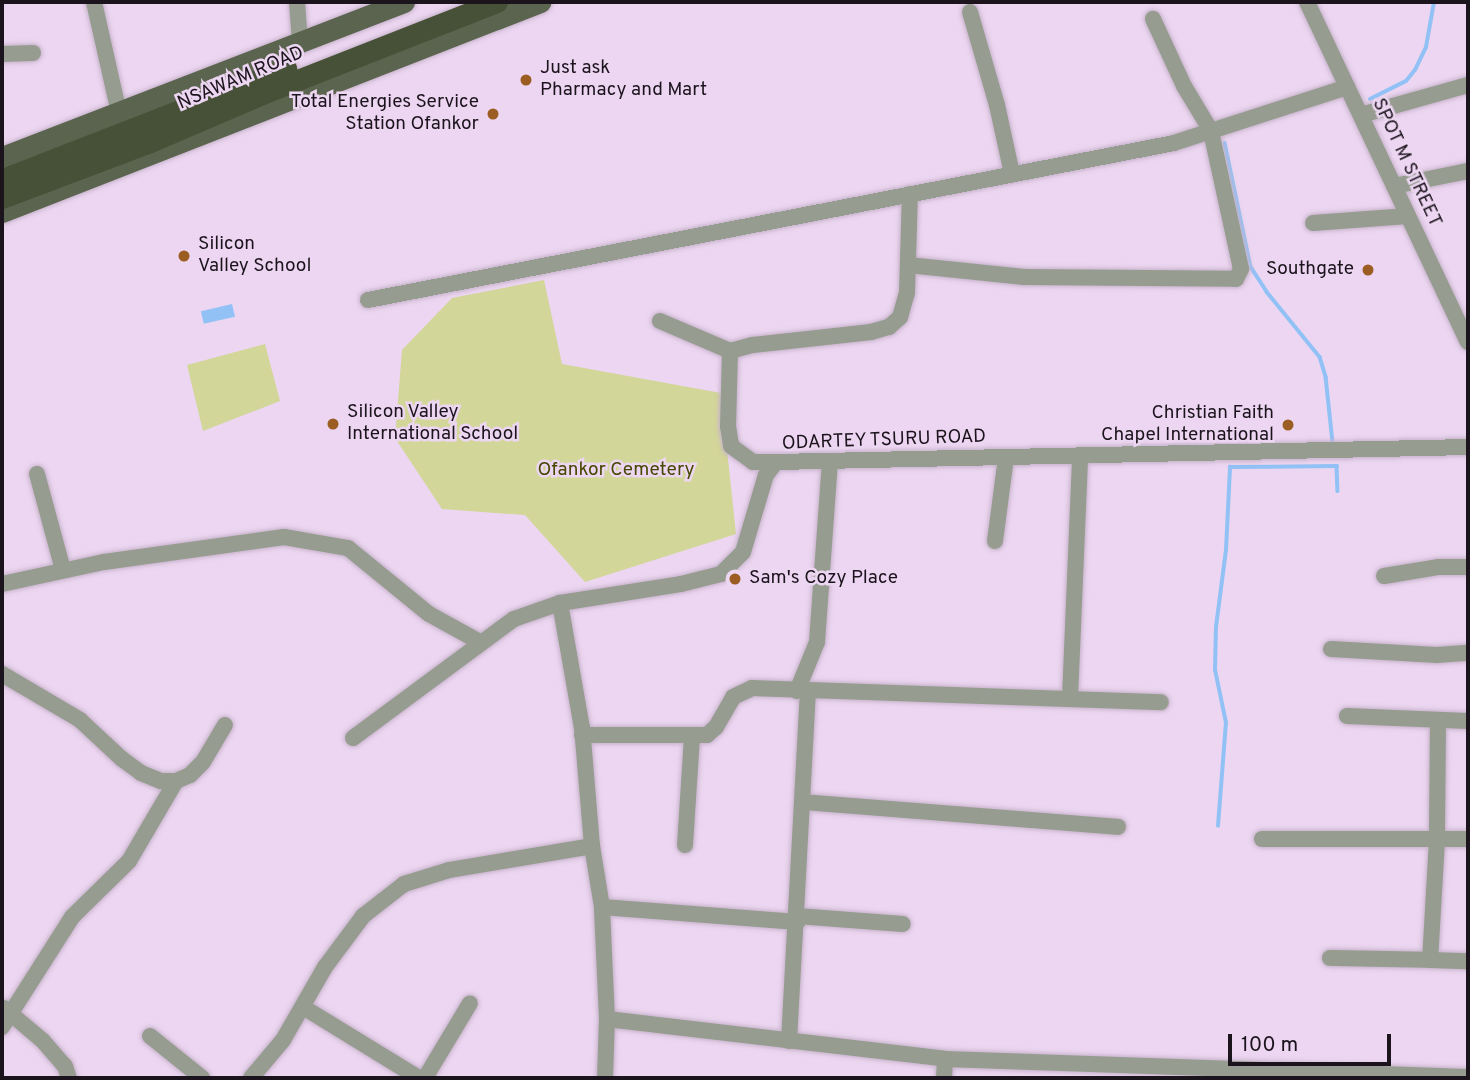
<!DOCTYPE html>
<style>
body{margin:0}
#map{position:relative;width:1470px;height:1080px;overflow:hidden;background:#ecd6f1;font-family:Overpass,sans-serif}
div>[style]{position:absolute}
.green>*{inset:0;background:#d2d698}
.water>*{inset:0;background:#92c1f6;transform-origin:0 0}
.stream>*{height:3.5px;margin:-1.75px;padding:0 1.75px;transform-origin:1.75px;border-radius:1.75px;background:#92c1f6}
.roads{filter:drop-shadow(0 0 2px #c7b3cb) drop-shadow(0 0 2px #c7b3cb)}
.minor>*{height:16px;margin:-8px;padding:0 8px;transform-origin:8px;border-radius:8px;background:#969c8f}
.major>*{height:21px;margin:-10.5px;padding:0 10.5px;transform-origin:10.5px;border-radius:10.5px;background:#5b644e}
.highway>*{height:21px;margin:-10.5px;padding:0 10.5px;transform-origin:10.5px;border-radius:10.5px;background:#475137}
.dots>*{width:19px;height:19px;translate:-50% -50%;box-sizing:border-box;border:4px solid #ecd6f1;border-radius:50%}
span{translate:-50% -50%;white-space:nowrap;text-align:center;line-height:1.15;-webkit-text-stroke:5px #ecd6f1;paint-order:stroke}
.poi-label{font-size:19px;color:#1c141d}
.left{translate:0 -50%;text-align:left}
.right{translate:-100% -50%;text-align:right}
.street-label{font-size:19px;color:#1c141d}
.park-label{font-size:19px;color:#464700}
.frame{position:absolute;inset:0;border:4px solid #1c141d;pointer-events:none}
.scale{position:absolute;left:1228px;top:1034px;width:163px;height:32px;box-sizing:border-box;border:4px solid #1c141d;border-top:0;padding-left:9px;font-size:21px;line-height:24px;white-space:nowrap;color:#1c141d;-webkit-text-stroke:5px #ecd6f1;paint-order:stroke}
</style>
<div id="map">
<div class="green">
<div style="clip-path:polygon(544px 280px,562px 364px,721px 393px,736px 534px,585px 582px,525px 515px,442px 509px,395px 438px,402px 350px,452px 298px)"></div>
<div style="clip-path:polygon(265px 344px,280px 401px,203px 431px,187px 365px)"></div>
</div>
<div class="water">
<div style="left:232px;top:304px;width:13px;height:32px;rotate:77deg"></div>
</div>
<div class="stream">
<div style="left:1370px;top:99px;width:40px;rotate:-26.6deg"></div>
<div style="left:1406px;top:81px;width:14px;rotate:-51deg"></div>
<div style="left:1415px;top:70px;width:25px;rotate:-64deg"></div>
<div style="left:1426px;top:47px;width:46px;rotate:-79.9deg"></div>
<div style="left:1225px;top:143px;width:127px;rotate:78.2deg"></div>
<div style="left:1251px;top:267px;width:30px;rotate:57deg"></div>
<div style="left:1267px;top:292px;width:84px;rotate:50.8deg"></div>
<div style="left:1320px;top:357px;width:21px;rotate:73deg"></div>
<div style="left:1326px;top:377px;width:66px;rotate:83.9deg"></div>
<div style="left:1218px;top:826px;width:103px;rotate:-85.6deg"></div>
<div style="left:1226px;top:723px;width:54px;rotate:-101.7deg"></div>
<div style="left:1215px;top:670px;width:43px;rotate:-88.7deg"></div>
<div style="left:1216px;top:627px;width:78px;rotate:-82.6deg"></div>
<div style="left:1226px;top:550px;width:83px;rotate:-87.2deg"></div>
<div style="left:1230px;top:467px;width:107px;rotate:-0.5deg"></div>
<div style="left:1337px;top:466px;width:25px;rotate:88deg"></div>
</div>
<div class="roads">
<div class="minor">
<div style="left:94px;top:2px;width:114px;rotate:77.3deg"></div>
<div style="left:297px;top:2px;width:41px;rotate:85.8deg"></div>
<div style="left:1307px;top:2px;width:376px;rotate:64.7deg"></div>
<div style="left:970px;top:12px;width:97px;rotate:73.8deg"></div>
<div style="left:997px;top:105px;width:71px;rotate:77.7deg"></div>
<div style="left:2px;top:54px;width:31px;rotate:-2deg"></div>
<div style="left:1361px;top:115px;width:111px;rotate:-15.7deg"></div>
<div style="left:1394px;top:186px;width:76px;rotate:-11.5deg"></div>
<div style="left:1313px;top:223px;width:95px;rotate:-4.2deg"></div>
<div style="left:908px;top:265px;width:117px;rotate:5.9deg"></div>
<div style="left:1024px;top:277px;width:212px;rotate:0.5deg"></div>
<div style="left:1236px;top:279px;width:11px;rotate:-63deg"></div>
<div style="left:1241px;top:269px;width:141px;rotate:-102.3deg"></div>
<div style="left:1211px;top:131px;width:52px;rotate:-121deg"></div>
<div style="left:1184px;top:86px;width:74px;rotate:-114.8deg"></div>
<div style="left:368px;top:300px;width:821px;rotate:-11.02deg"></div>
<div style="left:1174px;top:143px;width:182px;rotate:-17.9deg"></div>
<div style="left:660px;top:321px;width:76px;rotate:23.2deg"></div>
<div style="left:730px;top:351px;width:24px;rotate:-15deg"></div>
<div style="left:753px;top:345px;width:119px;rotate:-6.3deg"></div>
<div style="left:871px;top:332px;width:19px;rotate:-16deg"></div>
<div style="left:889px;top:327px;width:15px;rotate:-42deg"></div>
<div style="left:900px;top:317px;width:25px;rotate:-74deg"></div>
<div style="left:907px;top:293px;width:99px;rotate:-88.3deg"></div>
<div style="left:730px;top:351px;width:75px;rotate:91.5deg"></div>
<div style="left:728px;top:426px;width:20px;rotate:81deg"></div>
<div style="left:731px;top:446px;width:27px;rotate:36deg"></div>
<div style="left:753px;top:462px;width:23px"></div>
<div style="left:37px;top:474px;width:99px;rotate:74.8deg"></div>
<div style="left:995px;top:541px;width:84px;rotate:-82.5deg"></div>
<div style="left:1384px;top:576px;width:56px;rotate:-9.3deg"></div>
<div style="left:1439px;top:567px;width:29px"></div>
<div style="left:2px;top:584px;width:104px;rotate:-12.2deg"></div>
<div style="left:104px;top:562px;width:182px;rotate:-7.9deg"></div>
<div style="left:284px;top:537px;width:65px;rotate:9.8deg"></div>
<div style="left:348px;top:548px;width:104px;rotate:39.2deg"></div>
<div style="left:429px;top:614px;width:58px;rotate:28.8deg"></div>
<div style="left:1331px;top:649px;width:106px;rotate:3.2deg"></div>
<div style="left:1437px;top:655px;width:31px;rotate:-4deg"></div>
<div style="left:2px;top:674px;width:91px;rotate:30.5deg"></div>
<div style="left:80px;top:720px;width:57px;rotate:42.9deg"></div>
<div style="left:122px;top:759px;width:24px;rotate:36deg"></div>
<div style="left:141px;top:773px;width:22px;rotate:22deg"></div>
<div style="left:161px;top:781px;width:15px"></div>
<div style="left:176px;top:781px;width:15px;rotate:-23deg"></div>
<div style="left:190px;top:775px;width:18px;rotate:-45deg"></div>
<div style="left:203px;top:762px;width:43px;rotate:-59.3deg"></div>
<div style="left:797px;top:691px;width:53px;rotate:-67.8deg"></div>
<div style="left:817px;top:642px;width:180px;rotate:-85.9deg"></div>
<div style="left:1070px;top:698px;width:241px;rotate:-87.6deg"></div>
<div style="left:1347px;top:716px;width:121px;rotate:2.4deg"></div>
<div style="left:1438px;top:720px;width:120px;rotate:90.5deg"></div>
<div style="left:1437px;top:840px;width:120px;rotate:93.3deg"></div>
<div style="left:1430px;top:960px;width:38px;rotate:2deg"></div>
<div style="left:582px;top:735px;width:125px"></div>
<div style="left:707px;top:735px;width:12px;rotate:-42deg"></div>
<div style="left:716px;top:727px;width:34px;rotate:-60deg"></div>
<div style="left:733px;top:697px;width:21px;rotate:-25deg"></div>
<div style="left:752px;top:688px;width:409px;rotate:2deg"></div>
<div style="left:353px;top:738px;width:200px;rotate:-36.5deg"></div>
<div style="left:514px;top:619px;width:49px;rotate:-19.2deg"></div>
<div style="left:803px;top:802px;width:316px;rotate:4.5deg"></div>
<div style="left:1262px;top:839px;width:206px"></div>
<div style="left:685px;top:845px;width:108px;rotate:-86.3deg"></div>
<div style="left:602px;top:907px;width:196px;rotate:4.4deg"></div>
<div style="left:797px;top:916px;width:106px;rotate:4.3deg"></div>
<div style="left:1330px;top:958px;width:100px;rotate:1.1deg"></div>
<div style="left:303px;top:1007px;width:136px;rotate:31.5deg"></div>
<div style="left:4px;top:1008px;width:51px;rotate:40.2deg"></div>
<div style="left:43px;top:1041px;width:33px;rotate:49deg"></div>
<div style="left:65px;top:1066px;width:13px;rotate:72deg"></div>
<div style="left:607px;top:1019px;width:340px;rotate:6.7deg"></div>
<div style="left:945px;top:1059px;width:523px;rotate:1.97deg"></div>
<div style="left:2px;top:1027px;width:130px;rotate:-57.5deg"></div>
<div style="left:72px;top:917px;width:80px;rotate:-44.5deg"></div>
<div style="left:129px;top:861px;width:93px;rotate:-59.6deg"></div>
<div style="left:150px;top:1036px;width:67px;rotate:38.9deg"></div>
<div style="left:789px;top:1041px;width:350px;rotate:-86.9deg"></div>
<div style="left:251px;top:1078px;width:50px;rotate:-49.9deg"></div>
<div style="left:283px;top:1040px;width:84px;rotate:-60.1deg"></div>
<div style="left:325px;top:967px;width:64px;rotate:-53.3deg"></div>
<div style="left:363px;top:916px;width:52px;rotate:-38deg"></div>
<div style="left:404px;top:884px;width:47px;rotate:-17.3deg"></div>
<div style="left:449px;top:870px;width:145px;rotate:-9.5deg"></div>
<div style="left:425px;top:1078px;width:87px;rotate:-59deg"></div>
<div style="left:605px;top:1078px;width:59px;rotate:-88.1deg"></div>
<div style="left:607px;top:1019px;width:112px;rotate:-92.6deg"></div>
<div style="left:602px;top:907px;width:62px;rotate:-99.3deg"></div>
<div style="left:592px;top:846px;width:118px;rotate:-94.8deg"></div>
<div style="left:582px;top:728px;width:127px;rotate:-100deg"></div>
<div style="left:560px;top:603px;width:122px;rotate:-8.9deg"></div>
<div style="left:681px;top:584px;width:41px;rotate:-14deg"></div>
<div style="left:721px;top:574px;width:31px;rotate:-45deg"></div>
<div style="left:743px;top:552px;width:80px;rotate:-73.4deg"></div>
<div style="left:766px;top:475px;width:16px;rotate:-52deg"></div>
<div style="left:776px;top:462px;width:692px;rotate:-1.24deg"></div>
<div style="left:944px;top:1078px;width:19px;rotate:-87deg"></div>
</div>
<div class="major">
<div style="left:2px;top:157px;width:431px;rotate:-21.1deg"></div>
<div style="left:2px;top:212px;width:578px;rotate:-21.32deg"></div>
</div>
<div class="highway">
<div style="left:2px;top:179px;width:305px;rotate:-21.2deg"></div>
<div style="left:2px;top:198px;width:158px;rotate:-20.7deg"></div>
<div style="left:150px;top:142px;width:127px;rotate:-23.1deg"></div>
<div style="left:267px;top:92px;width:247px;rotate:-21.4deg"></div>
</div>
</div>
<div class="dots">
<div style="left:526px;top:80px;background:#9b5d22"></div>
<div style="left:493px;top:114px;background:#9b5d22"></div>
<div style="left:184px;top:256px;background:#9b5d22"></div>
<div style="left:1368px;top:270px;background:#9b5d22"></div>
<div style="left:333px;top:424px;background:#9b5d22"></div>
<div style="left:1288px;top:425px;background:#9b5d22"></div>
<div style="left:735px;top:579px;background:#9b5d22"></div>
</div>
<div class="poi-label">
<span class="left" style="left:540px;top:80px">Just ask<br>Pharmacy and Mart</span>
<span class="right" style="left:479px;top:114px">Total Energies Service<br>Station Ofankor</span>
<span class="left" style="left:198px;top:256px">Silicon<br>Valley School</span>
<span class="right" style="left:1354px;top:270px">Southgate</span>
<span class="left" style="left:347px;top:424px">Silicon Valley<br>International School</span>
<span class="right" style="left:1274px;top:425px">Christian Faith<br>Chapel International</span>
<span class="left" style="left:749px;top:579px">Sam's Cozy Place</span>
</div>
<div class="street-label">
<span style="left:241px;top:79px;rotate:-23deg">NSAWAM ROAD</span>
<span style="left:1406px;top:163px;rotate:65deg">SPOT M STREET</span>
<span style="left:884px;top:441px;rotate:-2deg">ODARTEY TSURU ROAD</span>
</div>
<div class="park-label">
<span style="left:616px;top:471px">Ofankor Cemetery</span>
</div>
<div class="frame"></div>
<div class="scale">100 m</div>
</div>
